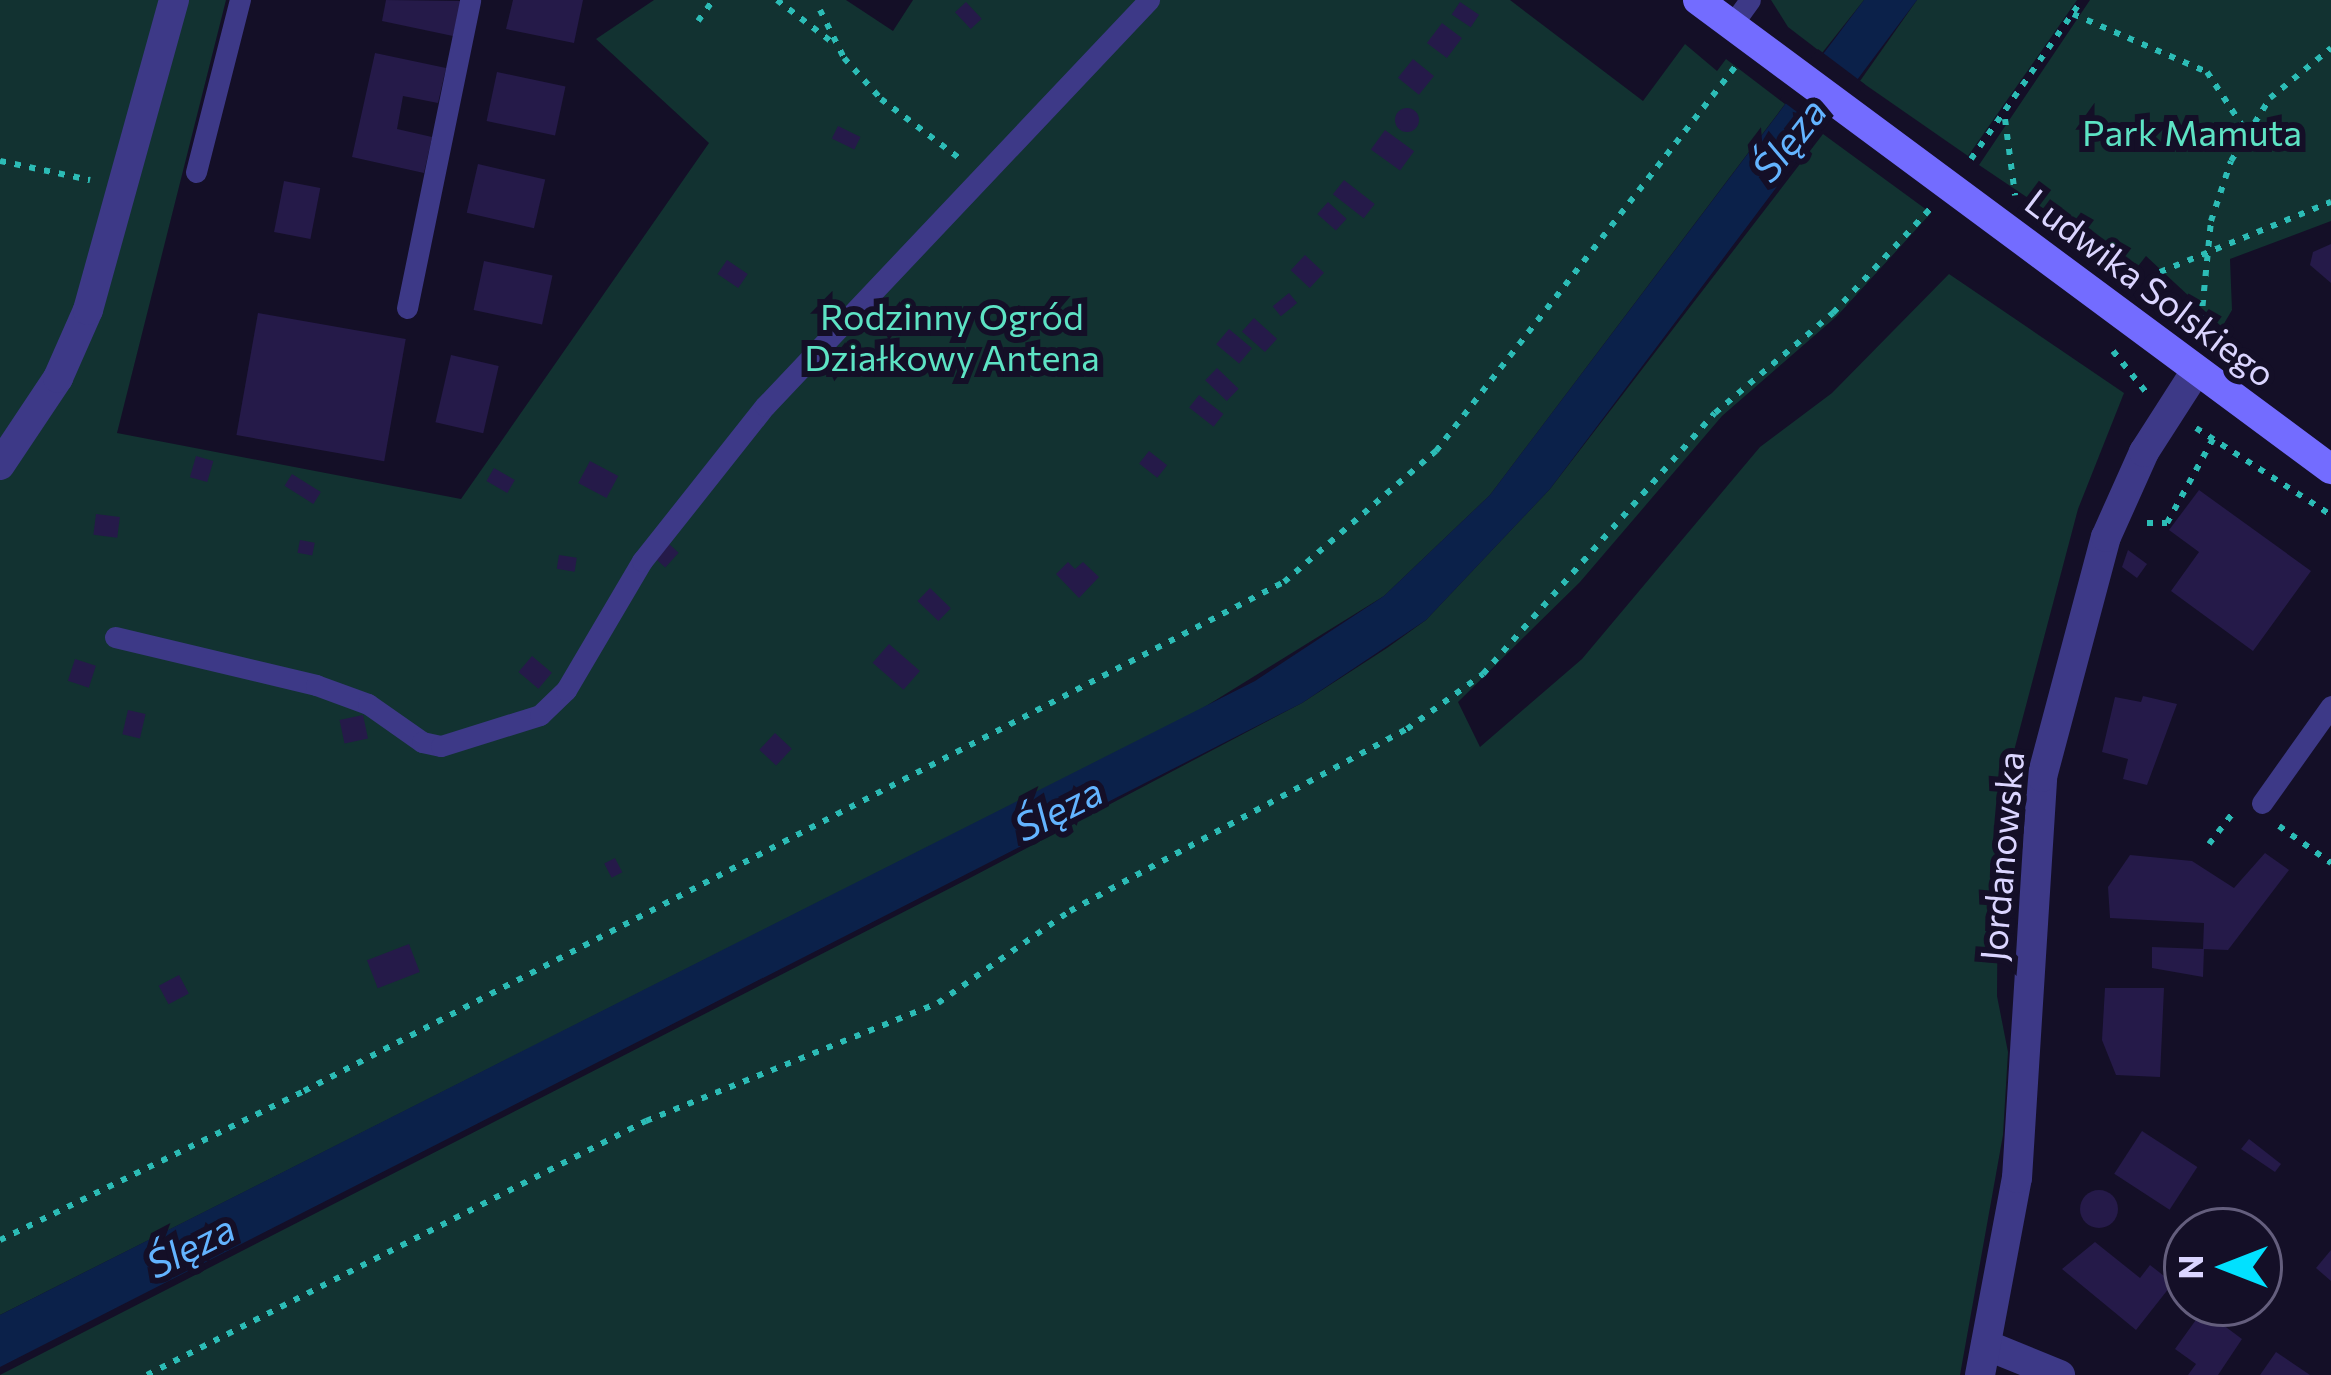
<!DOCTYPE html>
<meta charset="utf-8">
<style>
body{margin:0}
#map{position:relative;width:2331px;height:1375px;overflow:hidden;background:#140f27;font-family:Commissioner,sans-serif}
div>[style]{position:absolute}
.green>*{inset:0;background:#123231}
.water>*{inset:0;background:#0b214a}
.pier>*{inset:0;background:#140f27;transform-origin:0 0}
.building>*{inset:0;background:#251a49;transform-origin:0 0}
.round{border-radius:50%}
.path>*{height:6px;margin-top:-3px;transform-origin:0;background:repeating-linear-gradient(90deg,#2cbcb6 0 6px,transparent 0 15px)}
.service>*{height:21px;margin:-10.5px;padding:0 10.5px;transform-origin:10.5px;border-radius:10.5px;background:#3d3987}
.pedestrian>*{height:30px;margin:-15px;padding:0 15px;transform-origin:15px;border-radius:15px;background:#3d3987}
.minor>*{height:30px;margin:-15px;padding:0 15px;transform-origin:15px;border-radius:15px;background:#3d3987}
.secondary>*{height:30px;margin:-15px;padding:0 15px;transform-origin:15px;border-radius:15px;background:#736cff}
span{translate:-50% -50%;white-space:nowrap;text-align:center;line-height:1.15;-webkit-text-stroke:12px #140f27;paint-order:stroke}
.park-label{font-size:36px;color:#5de3c4}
.street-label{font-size:36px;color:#dbd5ff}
.water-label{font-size:39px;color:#63b4ff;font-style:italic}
.north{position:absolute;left:2163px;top:1207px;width:120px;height:120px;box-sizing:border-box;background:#140f27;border:3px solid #645e7d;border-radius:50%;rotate:270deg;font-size:33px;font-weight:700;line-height:48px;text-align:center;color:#dbd5ff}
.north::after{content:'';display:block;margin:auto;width:42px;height:54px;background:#01e1ff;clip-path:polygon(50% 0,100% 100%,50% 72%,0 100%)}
</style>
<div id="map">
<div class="green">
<div style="clip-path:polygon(0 0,226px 0,117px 433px,461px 499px,709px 143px,596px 39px,654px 0,846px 0,893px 31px,913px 0,1510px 0,1643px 101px,1685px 44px,1717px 71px,1726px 59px,1785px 104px,1490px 495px,1384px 596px,1198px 711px,0 1315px)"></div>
<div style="clip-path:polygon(1771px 0,1864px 0,1822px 53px,1788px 27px)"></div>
<div style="clip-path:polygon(1917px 0,2077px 0,1968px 156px,1860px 81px)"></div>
<div style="clip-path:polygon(2090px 0,2331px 0,2331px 221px,2230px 259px,2232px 310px,2222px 327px,2146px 256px,2135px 270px,1979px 165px)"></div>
<div style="clip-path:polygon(1823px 134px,1931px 213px,1837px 316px,1722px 416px,1580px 582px,1458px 702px,1480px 747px,1582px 659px,1760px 447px,1832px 393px,1949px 274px,2124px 393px,2078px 509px,2015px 747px,1998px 867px,1997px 996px,2008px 1052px,2003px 1135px,1960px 1375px,0 1375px,968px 879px,1302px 703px,1387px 648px,1426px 620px,1550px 489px)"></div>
</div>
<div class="water">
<div style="clip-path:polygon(1864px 0,1917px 0,1550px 489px,1426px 620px,1302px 703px,0 1367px,0 1315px,1255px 681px,1384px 596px,1490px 495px)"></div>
</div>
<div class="pier">
<div style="left:1818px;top:49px;width:59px;height:63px;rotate:37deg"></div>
</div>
<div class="building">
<div style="clip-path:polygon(386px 0,461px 1px,453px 36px,382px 21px)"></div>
<div style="clip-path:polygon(513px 0,583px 0,574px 43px,506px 29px)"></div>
<div style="left:966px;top:2px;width:23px;height:15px;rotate:47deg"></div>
<div style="left:1460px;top:2px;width:23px;height:15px;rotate:34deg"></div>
<div style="left:1442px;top:23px;width:25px;height:25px;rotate:37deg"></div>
<div style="clip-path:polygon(375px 53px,446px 68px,438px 103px,403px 96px,397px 129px,432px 137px,424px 173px,352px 157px)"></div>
<div style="left:1413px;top:59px;width:27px;height:24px;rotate:39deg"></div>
<div style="left:497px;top:72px;width:70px;height:50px;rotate:12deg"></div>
<div class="round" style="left:1395px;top:108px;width:24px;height:24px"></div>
<div style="left:838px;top:126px;width:25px;height:14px;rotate:26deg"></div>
<div style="left:1385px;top:130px;width:36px;height:24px;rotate:36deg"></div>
<div style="left:478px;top:164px;width:69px;height:50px;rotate:13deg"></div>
<div style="left:1344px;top:180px;width:39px;height:18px;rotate:38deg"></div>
<div style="left:284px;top:181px;width:37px;height:52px;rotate:11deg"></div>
<div style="left:1328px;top:202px;width:25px;height:16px;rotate:42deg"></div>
<div style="clip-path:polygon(2331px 244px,2331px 283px,2310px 265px,2313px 252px)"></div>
<div style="left:1305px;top:255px;width:26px;height:21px;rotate:43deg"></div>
<div style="left:727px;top:260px;width:25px;height:17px;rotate:34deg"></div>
<div style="left:484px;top:261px;width:70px;height:50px;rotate:12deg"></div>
<div style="left:1289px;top:293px;width:13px;height:21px;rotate:51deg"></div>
<div style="left:258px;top:313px;width:150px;height:124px;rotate:10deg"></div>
<div style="left:1254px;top:318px;width:31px;height:18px;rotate:42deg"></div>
<div style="left:1229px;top:329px;width:30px;height:20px;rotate:40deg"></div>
<div style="left:451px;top:355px;width:49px;height:69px;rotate:13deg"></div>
<div style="left:1217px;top:368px;width:30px;height:17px;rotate:44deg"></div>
<div style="left:1199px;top:395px;width:31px;height:16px;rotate:38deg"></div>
<div style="left:1149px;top:451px;width:23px;height:16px;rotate:38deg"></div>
<div style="left:196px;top:456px;width:18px;height:22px;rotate:16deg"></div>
<div style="left:590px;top:461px;width:32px;height:25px;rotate:28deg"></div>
<div style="left:494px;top:468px;width:24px;height:15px;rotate:30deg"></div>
<div style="left:292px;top:474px;width:34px;height:14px;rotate:32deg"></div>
<div style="clip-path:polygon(2199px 490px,2311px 571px,2253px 651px,2171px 591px,2199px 552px,2169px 530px)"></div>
<div style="left:96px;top:514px;width:24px;height:21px;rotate:7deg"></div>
<div style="left:300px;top:540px;width:15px;height:13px;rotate:11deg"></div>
<div style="left:669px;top:544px;width:13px;height:20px;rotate:42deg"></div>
<div style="clip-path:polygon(2128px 550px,2147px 564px,2137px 578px,2122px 567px)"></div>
<div style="left:559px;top:555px;width:18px;height:14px;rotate:9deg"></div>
<div style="clip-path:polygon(1068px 562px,1075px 569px,1083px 562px,1099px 577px,1079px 598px,1056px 574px)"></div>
<div style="left:930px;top:588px;width:29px;height:18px;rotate:44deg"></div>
<div style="left:889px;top:644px;width:41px;height:25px;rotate:41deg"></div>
<div style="left:532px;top:656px;width:26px;height:21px;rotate:40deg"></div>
<div style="left:75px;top:659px;width:22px;height:23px;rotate:18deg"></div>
<div style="clip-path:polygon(2143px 696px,2177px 704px,2147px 785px,2123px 779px,2128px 759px,2102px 752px,2115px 697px,2141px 702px)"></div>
<div style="left:128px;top:710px;width:18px;height:25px;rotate:13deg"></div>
<div style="left:363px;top:715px;width:24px;height:24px;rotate:78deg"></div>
<div style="left:775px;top:733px;width:23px;height:23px;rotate:43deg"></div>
<div style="clip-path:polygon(2265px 853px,2289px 870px,2228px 950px,2203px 949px,2204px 923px,2110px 918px,2108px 887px,2130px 855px,2192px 861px,2234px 888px)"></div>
<div style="left:615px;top:858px;width:16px;height:12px;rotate:63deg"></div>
<div style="left:409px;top:944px;width:30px;height:45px;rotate:69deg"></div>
<div style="clip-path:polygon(2152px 947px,2204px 949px,2203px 977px,2152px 968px)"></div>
<div style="left:179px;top:975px;width:21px;height:23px;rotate:62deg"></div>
<div style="clip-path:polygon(2105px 988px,2164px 988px,2160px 1077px,2116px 1075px,2102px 1040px)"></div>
<div style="left:2142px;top:1131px;width:66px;height:51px;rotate:33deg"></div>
<div style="clip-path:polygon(2249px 1139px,2281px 1164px,2275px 1172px,2241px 1149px)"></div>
<div class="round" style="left:2080px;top:1190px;width:38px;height:38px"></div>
<div style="clip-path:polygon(2095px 1242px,2140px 1278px,2150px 1265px,2173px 1283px,2136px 1330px,2062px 1269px)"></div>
<div style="clip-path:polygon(2331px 1250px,2331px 1281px,2316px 1268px)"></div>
<div style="clip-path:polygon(2203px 1310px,2242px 1339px,2218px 1375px,2188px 1375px,2196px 1364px,2175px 1349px)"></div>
<div style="clip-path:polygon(2276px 1352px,2310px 1375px,2260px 1375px)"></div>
</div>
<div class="path">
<div style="left:777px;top:0;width:71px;rotate:37.5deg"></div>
<div style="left:820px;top:10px;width:54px;rotate:63.4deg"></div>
<div style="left:844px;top:58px;width:55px;rotate:47.9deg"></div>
<div style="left:881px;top:99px;width:98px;rotate:37.1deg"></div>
<div style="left:2073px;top:14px;width:146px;rotate:23.4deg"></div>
<div style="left:2207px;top:72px;width:73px;rotate:56.7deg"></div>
<div style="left:698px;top:21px;width:26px;rotate:-54deg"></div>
<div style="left:2005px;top:119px;width:77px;rotate:82.5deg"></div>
<div style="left:1971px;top:159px;width:194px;rotate:-55.1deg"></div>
<div style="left:0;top:161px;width:92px;rotate:11.9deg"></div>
<div style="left:2151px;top:291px;width:137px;rotate:36.4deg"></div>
<div style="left:2142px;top:293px;width:28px;rotate:-49deg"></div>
<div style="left:2160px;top:272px;width:185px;rotate:-22.3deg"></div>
<div style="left:2201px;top:321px;width:100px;rotate:-84.3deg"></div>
<div style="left:2211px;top:221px;width:63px;rotate:-71.6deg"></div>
<div style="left:2231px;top:161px;width:74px;rotate:-58.2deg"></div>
<div style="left:2270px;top:98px;width:79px;rotate:-39.3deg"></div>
<div style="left:2113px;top:351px;width:53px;rotate:51.2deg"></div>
<div style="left:2196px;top:428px;width:161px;rotate:32.8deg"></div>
<div style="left:2147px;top:523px;width:20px"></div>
<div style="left:2167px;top:523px;width:96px;rotate:-61.3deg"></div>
<div style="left:2279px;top:826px;width:64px;rotate:35.4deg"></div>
<div style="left:2209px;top:844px;width:44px;rotate:-52.4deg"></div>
<div style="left:0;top:1240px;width:339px;rotate:-26.1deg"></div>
<div style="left:304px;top:1091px;width:1104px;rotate:-27.45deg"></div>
<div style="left:1284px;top:582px;width:201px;rotate:-40.8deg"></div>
<div style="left:1436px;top:451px;width:489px;rotate:-52.1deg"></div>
<div style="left:147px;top:1375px;width:560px;rotate:-26.98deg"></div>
<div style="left:646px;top:1121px;width:315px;rotate:-22deg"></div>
<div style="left:938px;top:1003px;width:161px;rotate:-34.9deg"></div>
<div style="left:1070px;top:911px;width:383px;rotate:-28.4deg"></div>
<div style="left:1407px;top:729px;width:94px;rotate:-35.9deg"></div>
<div style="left:1483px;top:674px;width:349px;rotate:-48.4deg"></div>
<div style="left:1715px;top:413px;width:155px;rotate:-40.3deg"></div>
<div style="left:1833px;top:313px;width:142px;rotate:-47deg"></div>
</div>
<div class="service">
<div style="left:1731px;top:26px;width:32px;rotate:-54deg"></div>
<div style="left:196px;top:172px;width:178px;rotate:-75.7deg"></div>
<div style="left:407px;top:308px;width:314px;rotate:-78.4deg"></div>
<div style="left:115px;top:637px;width:207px;rotate:13.4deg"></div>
<div style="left:316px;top:685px;width:55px;rotate:20.1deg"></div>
<div style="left:368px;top:704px;width:66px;rotate:35.1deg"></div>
<div style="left:422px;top:742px;width:19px;rotate:12deg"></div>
<div style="left:441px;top:746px;width:104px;rotate:-17.4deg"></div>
<div style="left:540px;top:715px;width:36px;rotate:-44deg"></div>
<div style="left:566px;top:690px;width:150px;rotate:-59.5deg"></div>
<div style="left:642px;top:561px;width:198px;rotate:-51.6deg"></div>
<div style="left:765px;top:406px;width:559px;rotate:-46.6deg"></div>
<div style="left:2262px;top:803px;width:119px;rotate:-54.6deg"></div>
</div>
<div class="pedestrian">
<div style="left:0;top:465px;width:105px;rotate:-56.3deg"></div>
<div style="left:58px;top:378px;width:74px;rotate:-66.2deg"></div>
<div style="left:88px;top:310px;width:322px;rotate:-74.5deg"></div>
</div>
<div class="minor">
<div style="left:1986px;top:1345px;width:80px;rotate:22.1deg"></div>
<div style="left:1980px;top:1375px;width:200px;rotate:-79.4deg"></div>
<div style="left:2017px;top:1178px;width:402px;rotate:-86.4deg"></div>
<div style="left:2042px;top:777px;width:248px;rotate:-75.1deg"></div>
<div style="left:2106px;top:537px;width:93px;rotate:-65.9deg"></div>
<div style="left:2144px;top:452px;width:96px;rotate:-57.3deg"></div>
</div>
<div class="secondary">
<div style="left:1698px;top:0;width:788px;rotate:36.54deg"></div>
</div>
<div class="park-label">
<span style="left:2192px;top:132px">Park Mamuta</span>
<span style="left:952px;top:336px">Rodzinny Ogród<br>Działkowy Antena</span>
</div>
<div class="street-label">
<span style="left:2151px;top:287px;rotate:37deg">Ludwika Solskiego</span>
<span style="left:2001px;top:856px;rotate:-85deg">Jordanowska</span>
</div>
<div class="water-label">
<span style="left:1788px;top:139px;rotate:-52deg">Ślęza</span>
<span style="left:1058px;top:808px;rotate:-27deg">Ślęza</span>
<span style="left:190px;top:1245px;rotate:-27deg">Ślęza</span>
</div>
<div class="north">N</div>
</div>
